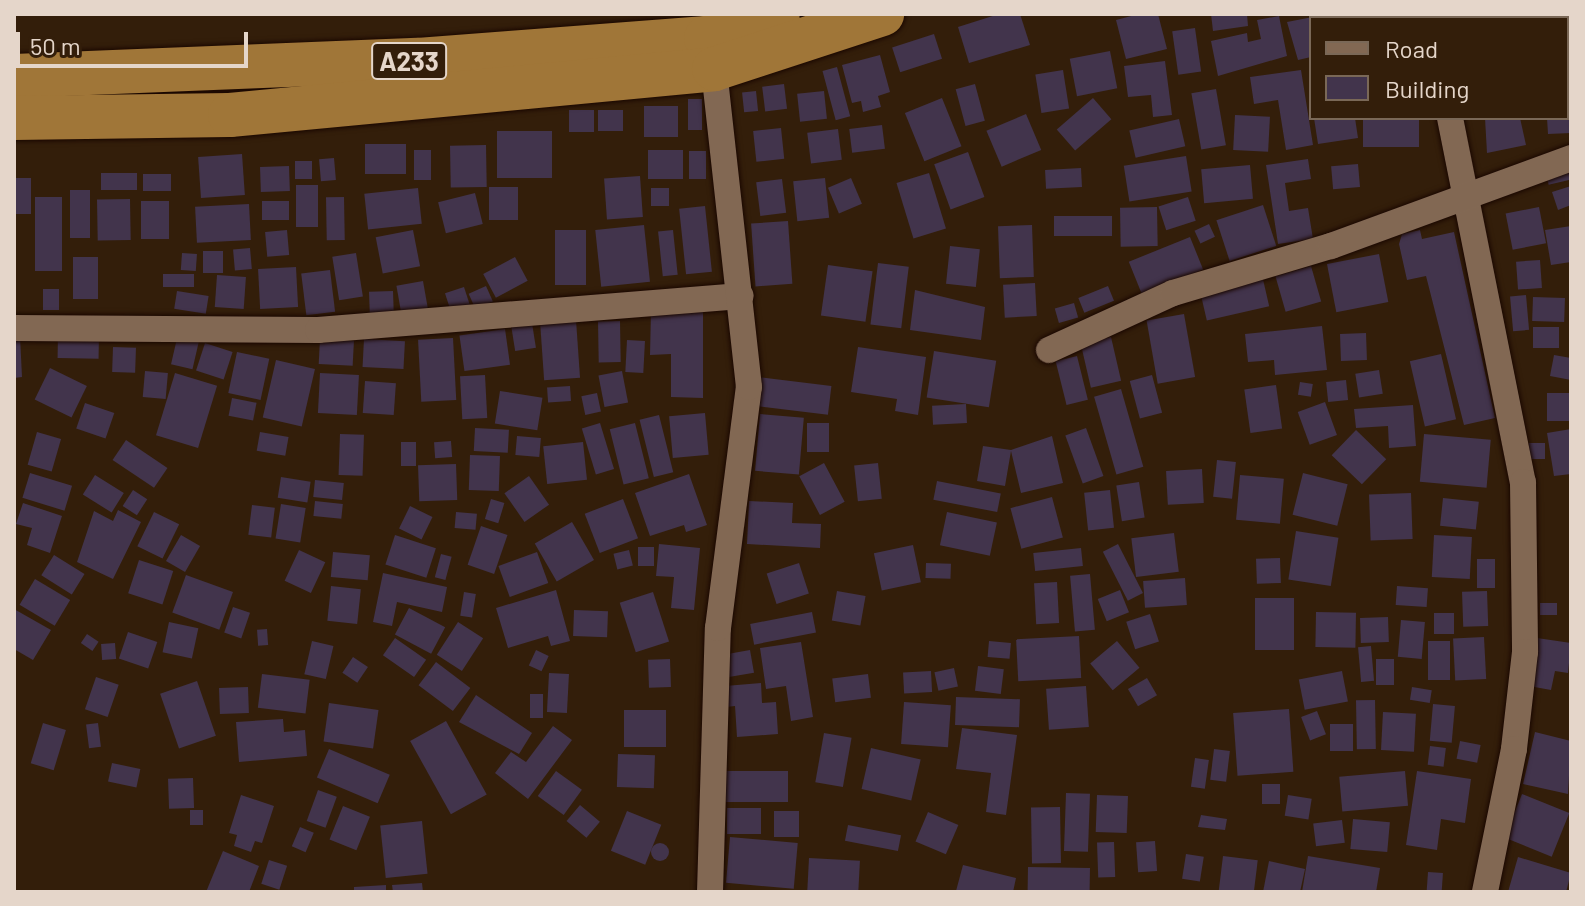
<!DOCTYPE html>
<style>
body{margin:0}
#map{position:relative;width:1585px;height:906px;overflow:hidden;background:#331e0a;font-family:Barlow,sans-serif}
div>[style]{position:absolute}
.building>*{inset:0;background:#42344c;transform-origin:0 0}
.round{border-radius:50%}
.roads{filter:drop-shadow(0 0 2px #1a0700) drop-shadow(0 0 2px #1a0700)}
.minor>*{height:26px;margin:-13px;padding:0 13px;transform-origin:13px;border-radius:13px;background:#826853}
.trunk>*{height:44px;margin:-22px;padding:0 22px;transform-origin:22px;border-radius:22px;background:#a07638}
span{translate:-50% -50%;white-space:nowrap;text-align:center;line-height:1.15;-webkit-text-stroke:6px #331e0a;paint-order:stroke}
.shield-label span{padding:2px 6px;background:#331e0a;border:2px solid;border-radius:6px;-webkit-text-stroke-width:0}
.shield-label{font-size:26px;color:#e5d6ca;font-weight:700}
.frame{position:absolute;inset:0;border:16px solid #e5d6ca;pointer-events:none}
.legend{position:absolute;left:1309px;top:16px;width:260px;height:104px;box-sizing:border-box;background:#331e0a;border:2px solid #7a6857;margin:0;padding:10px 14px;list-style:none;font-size:24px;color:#e5d6ca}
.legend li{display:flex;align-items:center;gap:16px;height:40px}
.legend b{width:40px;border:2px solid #7a6857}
.scale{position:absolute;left:16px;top:32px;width:232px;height:36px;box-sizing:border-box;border:4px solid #e5d6ca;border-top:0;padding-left:10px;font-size:24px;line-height:28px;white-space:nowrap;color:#e5d6ca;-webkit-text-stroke:6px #331e0a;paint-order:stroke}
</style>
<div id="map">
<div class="building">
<div style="clip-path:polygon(999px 14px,1020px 14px,1030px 45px,969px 63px,958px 27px)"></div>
<div style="clip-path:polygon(1139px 14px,1158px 14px,1167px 49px,1126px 59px,1116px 20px)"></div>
<div style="clip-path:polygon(1211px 14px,1247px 14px,1248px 26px,1213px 31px)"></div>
<div style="clip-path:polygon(1328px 14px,1311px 18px,1311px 57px,1298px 60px,1287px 22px)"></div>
<div style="clip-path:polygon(1279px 16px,1287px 56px,1218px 76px,1211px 41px,1247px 33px,1248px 42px,1261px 39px,1257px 20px)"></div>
<div style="left:1195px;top:28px;width:44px;height:23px;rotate:82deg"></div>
<div style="left:934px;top:34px;width:26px;height:44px;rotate:72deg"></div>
<div style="left:1110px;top:51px;width:38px;height:41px;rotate:79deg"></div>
<div style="clip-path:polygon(880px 55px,890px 92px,878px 96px,881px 107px,863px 112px,861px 101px,852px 103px,842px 65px)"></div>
<div style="clip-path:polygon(1165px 61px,1172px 115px,1153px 117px,1151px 95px,1128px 97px,1124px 66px)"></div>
<div style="left:837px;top:67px;width:51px;height:15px;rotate:75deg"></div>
<div style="left:1063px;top:70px;width:39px;height:28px;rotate:81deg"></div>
<div style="clip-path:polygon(1301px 70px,1313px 145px,1286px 150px,1278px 100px,1254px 104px,1250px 77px)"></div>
<div style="left:784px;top:84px;width:25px;height:22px;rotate:83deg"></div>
<div style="left:975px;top:84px;width:38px;height:20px;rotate:75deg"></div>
<div style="left:1216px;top:89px;width:57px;height:25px;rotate:80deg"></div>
<div style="left:756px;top:91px;width:20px;height:14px;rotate:84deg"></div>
<div style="left:824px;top:91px;width:28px;height:27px;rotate:84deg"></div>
<div style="left:942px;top:98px;width:52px;height:40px;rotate:68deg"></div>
<div style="left:1093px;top:98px;width:28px;height:48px;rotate:49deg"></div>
<div style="left:688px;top:99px;width:14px;height:31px"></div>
<div style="clip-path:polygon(1567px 101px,1571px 133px,1548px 134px,1547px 118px,1567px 118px)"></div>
<div style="left:644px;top:106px;width:34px;height:31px"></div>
<div style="left:594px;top:110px;width:22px;height:25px;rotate:90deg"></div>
<div style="left:623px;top:110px;width:21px;height:25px;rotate:90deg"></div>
<div style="left:1026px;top:114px;width:39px;height:43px;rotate:67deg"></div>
<div style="left:1235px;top:115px;width:35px;height:35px;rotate:3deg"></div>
<div style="clip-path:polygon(1314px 118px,1355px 118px,1358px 138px,1318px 144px)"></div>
<div style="left:1363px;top:118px;width:56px;height:29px"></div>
<div style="clip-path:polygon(1485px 118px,1520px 118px,1526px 145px,1487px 153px)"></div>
<div style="left:1179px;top:119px;width:28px;height:51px;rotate:77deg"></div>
<div style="left:882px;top:125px;width:24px;height:33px;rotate:83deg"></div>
<div style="left:781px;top:128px;width:31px;height:28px;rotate:84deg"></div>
<div style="left:838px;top:129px;width:31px;height:31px;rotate:83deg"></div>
<div style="left:552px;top:131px;width:47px;height:55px;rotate:90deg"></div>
<div style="left:365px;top:144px;width:41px;height:30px"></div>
<div style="left:486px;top:145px;width:42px;height:36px;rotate:89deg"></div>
<div style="left:431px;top:150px;width:30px;height:17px;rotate:90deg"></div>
<div style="left:683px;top:150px;width:29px;height:35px;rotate:90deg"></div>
<div style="left:706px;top:151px;width:28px;height:17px;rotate:90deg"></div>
<div style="left:968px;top:152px;width:48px;height:36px;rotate:70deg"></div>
<div style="left:242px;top:154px;width:41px;height:44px;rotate:86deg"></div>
<div style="left:1186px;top:156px;width:36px;height:63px;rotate:81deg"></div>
<div style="left:334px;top:158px;width:22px;height:15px;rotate:85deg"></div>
<div style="clip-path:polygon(1308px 159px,1311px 179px,1285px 183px,1289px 211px,1308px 208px,1313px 239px,1278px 244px,1266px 165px)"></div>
<div style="left:295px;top:161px;width:17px;height:18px"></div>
<div style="left:1567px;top:162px;width:18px;height:23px;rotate:77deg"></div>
<div style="left:1358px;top:164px;width:23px;height:27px;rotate:85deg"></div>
<div style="left:1250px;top:165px;width:34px;height:49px;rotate:85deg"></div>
<div style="left:289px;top:166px;width:25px;height:29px;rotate:88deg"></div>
<div style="left:1081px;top:168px;width:19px;height:36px;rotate:87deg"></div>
<div style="left:137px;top:173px;width:17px;height:36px;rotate:90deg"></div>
<div style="left:929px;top:173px;width:58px;height:34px;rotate:73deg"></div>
<div style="left:143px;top:174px;width:28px;height:17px"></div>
<div style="left:640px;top:176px;width:41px;height:36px;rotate:86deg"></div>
<div style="left:14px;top:178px;width:17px;height:36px"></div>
<div style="left:825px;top:178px;width:40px;height:32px;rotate:84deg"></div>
<div style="left:851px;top:178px;width:28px;height:25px;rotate:67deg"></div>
<div style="left:782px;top:179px;width:34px;height:26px;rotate:83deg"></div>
<div style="left:296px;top:185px;width:22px;height:42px"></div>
<div style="clip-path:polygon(1571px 186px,1571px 205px,1558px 210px,1552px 192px)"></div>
<div style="left:489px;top:187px;width:29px;height:33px"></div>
<div style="left:418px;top:188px;width:36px;height:54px;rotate:84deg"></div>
<div style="left:669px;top:188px;width:18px;height:18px;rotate:90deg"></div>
<div style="left:70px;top:190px;width:20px;height:48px"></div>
<div style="left:475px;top:193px;width:32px;height:38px;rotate:76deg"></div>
<div style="left:35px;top:197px;width:27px;height:74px"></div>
<div style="left:344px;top:197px;width:43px;height:18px;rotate:89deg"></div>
<div style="left:1188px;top:197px;width:25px;height:31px;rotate:72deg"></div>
<div style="left:130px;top:199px;width:41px;height:33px;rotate:89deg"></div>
<div style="left:141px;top:201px;width:28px;height:38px"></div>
<div style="left:262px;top:201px;width:27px;height:19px"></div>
<div style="left:249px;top:204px;width:36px;height:54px;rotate:87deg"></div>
<div style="left:1263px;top:205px;width:43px;height:49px;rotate:72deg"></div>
<div style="left:705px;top:206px;width:66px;height:26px;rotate:84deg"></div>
<div style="left:1157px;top:207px;width:39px;height:37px;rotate:89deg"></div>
<div style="left:1539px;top:207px;width:37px;height:34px;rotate:79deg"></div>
<div style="left:1054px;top:216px;width:58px;height:20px"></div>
<div style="left:788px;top:221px;width:63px;height:37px;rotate:86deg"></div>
<div style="left:1209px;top:224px;width:14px;height:16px;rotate:65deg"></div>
<div style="left:644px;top:225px;width:57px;height:49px;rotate:84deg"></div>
<div style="left:1032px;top:225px;width:52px;height:34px;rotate:88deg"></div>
<div style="clip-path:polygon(1571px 226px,1571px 262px,1551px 265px,1545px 230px)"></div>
<div style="left:287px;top:230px;width:25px;height:22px;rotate:85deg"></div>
<div style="left:413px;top:230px;width:37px;height:38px;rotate:79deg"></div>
<div style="left:555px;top:230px;width:31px;height:55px"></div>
<div style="left:673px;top:230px;width:45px;height:15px;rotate:84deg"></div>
<div style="clip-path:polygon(1420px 230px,1422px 239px,1454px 232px,1495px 418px,1464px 425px,1426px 276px,1407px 280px,1399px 244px,1402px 234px)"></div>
<div style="left:1190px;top:237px;width:35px;height:66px;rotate:68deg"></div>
<div style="left:950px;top:246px;width:30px;height:38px;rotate:6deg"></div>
<div style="left:250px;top:248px;width:21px;height:17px;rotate:85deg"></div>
<div style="left:223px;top:251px;width:22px;height:20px;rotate:90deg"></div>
<div style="left:182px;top:253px;width:15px;height:17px;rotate:4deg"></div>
<div style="left:356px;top:253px;width:44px;height:24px;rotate:81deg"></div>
<div style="left:1379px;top:254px;width:49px;height:53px;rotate:79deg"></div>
<div style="left:98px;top:257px;width:42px;height:25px;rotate:90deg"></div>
<div style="left:515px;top:257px;width:27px;height:36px;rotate:62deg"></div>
<div style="left:1540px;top:260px;width:28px;height:24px;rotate:86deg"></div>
<div style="left:878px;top:263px;width:31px;height:62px;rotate:7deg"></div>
<div style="left:828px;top:265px;width:45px;height:51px;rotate:8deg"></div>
<div style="left:1311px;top:266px;width:37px;height:37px;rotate:74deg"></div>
<div style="left:296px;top:267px;width:40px;height:38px;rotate:87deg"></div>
<div style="left:330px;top:270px;width:42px;height:29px;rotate:83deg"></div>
<div style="left:163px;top:274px;width:31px;height:13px"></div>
<div style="left:217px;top:275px;width:29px;height:32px;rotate:4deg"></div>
<div style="left:1262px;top:275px;width:32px;height:64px;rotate:77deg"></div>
<div style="left:423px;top:281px;width:29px;height:27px;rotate:80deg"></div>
<div style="left:1035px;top:283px;width:33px;height:32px;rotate:87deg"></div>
<div style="left:486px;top:286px;width:17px;height:19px;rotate:66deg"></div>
<div style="left:1108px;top:286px;width:16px;height:32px;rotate:68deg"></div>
<div style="left:464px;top:287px;width:20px;height:20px;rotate:72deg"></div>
<div style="left:43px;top:289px;width:16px;height:21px"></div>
<div style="clip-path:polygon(915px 290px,985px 307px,981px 340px,910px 330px)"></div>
<div style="left:177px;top:291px;width:32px;height:18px;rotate:9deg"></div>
<div style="left:393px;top:291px;width:24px;height:24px;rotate:88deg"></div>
<div style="left:1526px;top:295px;width:35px;height:16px;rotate:85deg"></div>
<div style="left:1533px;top:297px;width:32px;height:24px;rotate:2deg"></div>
<div style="left:1074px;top:303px;width:15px;height:20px;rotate:74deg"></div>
<div style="clip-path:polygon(651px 311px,703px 311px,703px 398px,671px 397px,671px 354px,650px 355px)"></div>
<div style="left:1184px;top:314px;width:64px;height:38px;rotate:80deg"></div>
<div style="left:576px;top:320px;width:58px;height:36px;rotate:86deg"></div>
<div style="left:620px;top:321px;width:41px;height:22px;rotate:89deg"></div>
<div style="left:532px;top:323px;width:25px;height:21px;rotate:81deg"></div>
<div style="clip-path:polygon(1322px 326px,1327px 370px,1275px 375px,1274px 360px,1248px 362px,1245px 334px)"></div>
<div style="left:1533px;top:327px;width:26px;height:21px"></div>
<div style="left:505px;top:329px;width:36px;height:46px;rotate:82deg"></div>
<div style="left:58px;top:333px;width:41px;height:25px;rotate:1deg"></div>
<div style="left:1366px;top:333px;width:27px;height:26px;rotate:88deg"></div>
<div style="left:178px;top:334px;width:22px;height:31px;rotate:13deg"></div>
<div style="clip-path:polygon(14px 336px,20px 336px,22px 377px,14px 378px)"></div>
<div style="left:1111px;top:337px;width:45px;height:31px;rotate:77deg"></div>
<div style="left:453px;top:338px;width:62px;height:35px;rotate:87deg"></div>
<div style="left:320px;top:339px;width:34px;height:25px;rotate:3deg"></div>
<div style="left:364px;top:339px;width:41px;height:28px;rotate:3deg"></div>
<div style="left:627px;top:340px;width:18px;height:32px;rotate:3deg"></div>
<div style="left:205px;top:343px;width:29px;height:29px;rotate:18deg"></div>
<div style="left:113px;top:347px;width:23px;height:25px;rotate:2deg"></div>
<div style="clip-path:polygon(858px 347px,926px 357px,918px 415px,895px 411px,897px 399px,851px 392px)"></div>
<div style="left:934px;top:351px;width:63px;height:47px;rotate:9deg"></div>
<div style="left:237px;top:352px;width:33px;height:42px;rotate:12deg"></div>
<div style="left:1441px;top:354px;width:67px;height:32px;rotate:77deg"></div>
<div style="clip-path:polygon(1554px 355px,1571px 358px,1571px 380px,1550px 376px)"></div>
<div style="left:1077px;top:356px;width:45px;height:22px;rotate:76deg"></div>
<div style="left:276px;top:360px;width:40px;height:59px;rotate:13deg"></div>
<div style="left:50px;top:368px;width:41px;height:35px;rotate:26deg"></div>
<div style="left:1379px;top:370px;width:24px;height:24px;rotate:81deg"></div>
<div style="left:145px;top:371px;width:23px;height:26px;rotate:5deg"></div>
<div style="left:622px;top:371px;width:32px;height:24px;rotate:79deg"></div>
<div style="left:175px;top:373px;width:44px;height:65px;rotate:17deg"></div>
<div style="left:320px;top:373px;width:39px;height:40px;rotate:3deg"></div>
<div style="left:485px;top:375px;width:43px;height:25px;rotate:87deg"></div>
<div style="left:1152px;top:375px;width:39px;height:23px;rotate:75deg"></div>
<div style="left:758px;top:377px;width:74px;height:29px;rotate:7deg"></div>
<div style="left:1346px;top:380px;width:20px;height:20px;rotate:84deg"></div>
<div style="left:365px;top:381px;width:31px;height:32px;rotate:4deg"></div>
<div style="left:1300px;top:382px;width:13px;height:13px;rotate:9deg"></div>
<div style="left:1276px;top:385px;width:44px;height:32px;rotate:82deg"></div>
<div style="left:570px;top:386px;width:15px;height:23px;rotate:86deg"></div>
<div style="left:1121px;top:389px;width:81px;height:28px;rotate:74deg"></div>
<div style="left:500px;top:391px;width:43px;height:33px;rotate:9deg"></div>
<div style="left:597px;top:393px;width:19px;height:16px;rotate:78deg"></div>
<div style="left:1571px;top:393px;width:28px;height:24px;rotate:90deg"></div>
<div style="left:232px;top:398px;width:25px;height:18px;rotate:11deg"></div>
<div style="left:1325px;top:402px;width:35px;height:29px;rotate:70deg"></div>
<div style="left:85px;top:403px;width:31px;height:27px;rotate:19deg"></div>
<div style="left:966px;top:404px;width:19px;height:34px;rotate:87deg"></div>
<div style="clip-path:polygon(1413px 405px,1416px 446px,1389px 448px,1388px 426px,1356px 428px,1354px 409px)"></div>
<div style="left:705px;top:413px;width:42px;height:36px;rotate:85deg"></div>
<div style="left:760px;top:414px;width:44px;height:57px;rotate:5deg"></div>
<div style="left:659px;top:415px;width:59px;height:20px;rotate:76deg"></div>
<div style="left:600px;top:423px;width:48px;height:19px;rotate:73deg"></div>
<div style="left:635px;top:423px;width:57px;height:26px;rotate:76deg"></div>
<div style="left:807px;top:423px;width:22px;height:29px"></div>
<div style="left:475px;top:428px;width:34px;height:23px;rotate:3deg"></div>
<div style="left:1086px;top:428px;width:51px;height:22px;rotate:70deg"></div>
<div style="clip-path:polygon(1571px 429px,1571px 474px,1554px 476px,1547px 433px)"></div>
<div style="left:1356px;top:430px;width:42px;height:35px;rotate:44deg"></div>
<div style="left:37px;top:432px;width:25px;height:34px;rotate:16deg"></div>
<div style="left:260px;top:432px;width:29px;height:19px;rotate:10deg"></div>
<div style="left:340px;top:434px;width:24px;height:41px;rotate:2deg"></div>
<div style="left:1424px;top:434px;width:67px;height:48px;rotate:5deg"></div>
<div style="left:517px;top:436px;width:24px;height:19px;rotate:5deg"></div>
<div style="clip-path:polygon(1052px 436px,1063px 483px,1021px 493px,1011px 451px,1005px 486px,977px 481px,983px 446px,1011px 450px)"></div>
<div style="left:126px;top:440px;width:50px;height:24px;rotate:34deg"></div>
<div style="left:451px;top:441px;width:16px;height:17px;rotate:86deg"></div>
<div style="left:401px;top:442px;width:15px;height:24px"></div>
<div style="left:583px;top:442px;width:38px;height:40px;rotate:84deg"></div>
<div style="left:1529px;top:443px;width:16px;height:16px"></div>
<div style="left:470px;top:455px;width:30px;height:35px;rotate:2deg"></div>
<div style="left:1217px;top:460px;width:19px;height:37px;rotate:6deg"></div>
<div style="left:824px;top:463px;width:44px;height:28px;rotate:62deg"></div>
<div style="left:878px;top:463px;width:36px;height:24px;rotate:84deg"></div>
<div style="left:456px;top:464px;width:36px;height:38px;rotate:88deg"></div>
<div style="left:1202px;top:469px;width:34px;height:36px;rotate:87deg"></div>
<div style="left:30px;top:473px;width:44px;height:26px;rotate:17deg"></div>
<div style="left:1303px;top:473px;width:46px;height:43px;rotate:14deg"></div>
<div style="clip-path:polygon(689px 474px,707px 525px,686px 532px,684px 525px,650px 536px,635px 493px)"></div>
<div style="left:95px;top:475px;width:34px;height:23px;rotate:32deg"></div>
<div style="left:1240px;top:475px;width:44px;height:45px;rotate:5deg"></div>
<div style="left:529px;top:476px;width:35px;height:30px;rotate:55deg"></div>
<div style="left:281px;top:477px;width:30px;height:21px;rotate:9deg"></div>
<div style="left:315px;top:480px;width:29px;height:17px;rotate:6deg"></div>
<div style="left:937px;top:481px;width:65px;height:19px;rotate:11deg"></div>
<div style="left:1139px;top:482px;width:36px;height:23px;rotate:81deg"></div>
<div style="left:133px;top:490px;width:17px;height:19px;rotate:33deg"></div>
<div style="left:1110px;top:490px;width:38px;height:26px;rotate:84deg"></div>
<div style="left:1411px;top:493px;width:46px;height:42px;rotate:88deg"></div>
<div style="left:1052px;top:497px;width:42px;height:43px;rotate:75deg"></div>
<div style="left:1443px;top:498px;width:36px;height:28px;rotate:6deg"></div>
<div style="left:491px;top:499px;width:14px;height:21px;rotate:17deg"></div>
<div style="left:623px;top:499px;width:42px;height:41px;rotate:69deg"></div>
<div style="left:315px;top:501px;width:28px;height:15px;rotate:6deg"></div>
<div style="clip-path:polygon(749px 501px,793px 503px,792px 523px,821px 524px,820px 548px,747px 544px)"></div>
<div style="clip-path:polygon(23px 503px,62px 516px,50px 553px,27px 545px,32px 528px,16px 524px)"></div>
<div style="left:281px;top:504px;width:25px;height:35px;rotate:9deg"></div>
<div style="left:252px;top:505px;width:23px;height:30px;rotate:7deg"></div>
<div style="left:410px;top:506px;width:25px;height:25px;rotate:26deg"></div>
<div style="clip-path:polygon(118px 510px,141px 522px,113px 579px,77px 562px,94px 511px,113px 521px)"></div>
<div style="left:154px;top:512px;width:28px;height:38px;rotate:26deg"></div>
<div style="left:456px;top:512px;width:21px;height:16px;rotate:5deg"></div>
<div style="left:947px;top:512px;width:51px;height:34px;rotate:12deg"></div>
<div style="left:572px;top:522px;width:44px;height:43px;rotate:60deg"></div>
<div style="left:481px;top:526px;width:28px;height:41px;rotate:19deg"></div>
<div style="left:1296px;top:531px;width:43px;height:49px;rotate:9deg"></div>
<div style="left:1174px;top:533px;width:39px;height:43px;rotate:83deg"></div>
<div style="left:181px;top:535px;width:22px;height:30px;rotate:30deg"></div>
<div style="left:395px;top:535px;width:43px;height:31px;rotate:18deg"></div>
<div style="left:1434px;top:535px;width:38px;height:42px;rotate:3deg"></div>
<div style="clip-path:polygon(659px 544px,700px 548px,694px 610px,671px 608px,674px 577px,656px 576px)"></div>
<div style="left:1118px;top:544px;width:55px;height:17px;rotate:63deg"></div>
<div style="left:913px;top:545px;width:38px;height:40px;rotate:78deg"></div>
<div style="left:638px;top:547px;width:16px;height:19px"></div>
<div style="left:1081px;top:548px;width:18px;height:48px;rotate:84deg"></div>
<div style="left:299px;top:550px;width:29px;height:34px;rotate:25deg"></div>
<div style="left:629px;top:550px;width:16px;height:16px;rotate:76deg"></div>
<div style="left:333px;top:552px;width:37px;height:25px;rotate:5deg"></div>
<div style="left:537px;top:552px;width:33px;height:41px;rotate:70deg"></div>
<div style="left:441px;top:554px;width:11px;height:24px;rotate:15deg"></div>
<div style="left:54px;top:555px;width:36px;height:24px;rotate:32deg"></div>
<div style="left:1280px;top:558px;width:25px;height:24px;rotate:88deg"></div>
<div style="left:1477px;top:559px;width:18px;height:29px"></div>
<div style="left:139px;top:560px;width:36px;height:35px;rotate:18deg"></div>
<div style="left:799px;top:563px;width:32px;height:34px;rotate:72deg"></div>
<div style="left:926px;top:563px;width:25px;height:15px;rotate:2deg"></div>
<div style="clip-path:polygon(383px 573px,447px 587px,442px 612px,397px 602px,392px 626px,373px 622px)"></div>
<div style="left:1090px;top:574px;width:56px;height:20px;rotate:85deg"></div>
<div style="left:186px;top:575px;width:50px;height:40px;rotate:20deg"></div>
<div style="left:1185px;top:578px;width:27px;height:42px;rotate:86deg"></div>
<div style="left:35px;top:579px;width:41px;height:30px;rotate:31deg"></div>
<div style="left:1057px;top:582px;width:41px;height:23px;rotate:87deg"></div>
<div style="left:331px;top:586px;width:30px;height:35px;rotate:6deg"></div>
<div style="left:1397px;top:586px;width:31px;height:19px;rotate:4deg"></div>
<div style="clip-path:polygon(556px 590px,570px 641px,551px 646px,548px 636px,508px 648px,496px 608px)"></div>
<div style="left:1120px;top:590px;width:24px;height:24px;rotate:68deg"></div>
<div style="left:837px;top:591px;width:29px;height:30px;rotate:10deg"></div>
<div style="left:1487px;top:591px;width:35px;height:25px;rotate:88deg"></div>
<div style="left:464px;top:592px;width:12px;height:24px;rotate:9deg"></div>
<div style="left:653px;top:592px;width:52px;height:35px;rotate:72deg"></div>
<div style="left:1255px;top:598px;width:39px;height:52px"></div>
<div style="left:1540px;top:603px;width:17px;height:12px"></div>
<div style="left:233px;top:607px;width:18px;height:27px;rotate:19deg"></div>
<div style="left:409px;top:608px;width:41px;height:30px;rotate:28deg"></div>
<div style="clip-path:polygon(14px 609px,51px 630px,33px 660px,14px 649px)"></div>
<div style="left:574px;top:610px;width:34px;height:26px;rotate:2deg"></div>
<div style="left:812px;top:612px;width:21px;height:63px;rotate:79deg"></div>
<div style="left:1316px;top:612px;width:40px;height:35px;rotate:1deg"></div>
<div style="left:1434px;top:613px;width:20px;height:21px"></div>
<div style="left:1150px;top:614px;width:29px;height:25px;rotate:72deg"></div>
<div style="left:1388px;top:617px;width:25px;height:28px;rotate:88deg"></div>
<div style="left:1401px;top:620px;width:24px;height:37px;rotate:5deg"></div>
<div style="left:169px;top:622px;width:30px;height:31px;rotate:12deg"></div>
<div style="left:458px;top:622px;width:30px;height:39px;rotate:33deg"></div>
<div style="left:267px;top:629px;width:16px;height:10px;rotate:86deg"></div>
<div style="left:128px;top:632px;width:31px;height:28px;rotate:19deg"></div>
<div style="left:87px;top:634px;width:14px;height:11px;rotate:34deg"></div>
<div style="left:1079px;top:636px;width:42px;height:63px;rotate:87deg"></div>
<div style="left:1484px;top:637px;width:42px;height:31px;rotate:87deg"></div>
<div style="left:395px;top:638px;width:38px;height:21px;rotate:35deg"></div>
<div style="clip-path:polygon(1537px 638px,1571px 643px,1568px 673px,1555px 671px,1551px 690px,1529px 686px)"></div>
<div style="left:312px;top:641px;width:22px;height:34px;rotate:13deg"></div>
<div style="left:989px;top:641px;width:22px;height:16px;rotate:5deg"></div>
<div style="left:1117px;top:641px;width:35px;height:35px;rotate:50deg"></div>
<div style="left:1428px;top:641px;width:22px;height:39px"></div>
<div style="clip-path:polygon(801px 642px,813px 717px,791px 721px,786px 686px,766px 689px,760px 648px)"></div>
<div style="left:115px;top:643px;width:16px;height:14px;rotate:86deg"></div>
<div style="left:1371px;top:646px;width:35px;height:13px;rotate:85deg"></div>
<div style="left:536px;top:650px;width:14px;height:17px;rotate:25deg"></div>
<div style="left:750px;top:650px;width:23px;height:27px;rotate:80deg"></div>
<div style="left:353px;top:657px;width:18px;height:19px;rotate:34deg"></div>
<div style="left:670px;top:659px;width:28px;height:22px;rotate:88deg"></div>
<div style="left:1394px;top:659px;width:26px;height:18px;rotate:90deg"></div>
<div style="left:436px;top:662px;width:43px;height:29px;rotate:37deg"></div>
<div style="left:978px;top:666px;width:26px;height:25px;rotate:7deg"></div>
<div style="left:954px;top:668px;width:19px;height:20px;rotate:78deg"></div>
<div style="left:931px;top:671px;width:21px;height:28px;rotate:87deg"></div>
<div style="left:1342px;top:671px;width:31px;height:44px;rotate:79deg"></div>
<div style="left:549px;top:673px;width:20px;height:39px;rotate:3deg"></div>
<div style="left:262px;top:674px;width:48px;height:34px;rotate:7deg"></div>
<div style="left:868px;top:674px;width:24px;height:36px;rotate:83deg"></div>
<div style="left:96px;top:677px;width:24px;height:34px;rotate:19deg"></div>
<div style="left:1147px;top:678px;width:20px;height:22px;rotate:60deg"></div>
<div style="left:197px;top:681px;width:58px;height:39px;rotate:71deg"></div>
<div style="clip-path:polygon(761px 683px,762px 703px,776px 702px,778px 734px,737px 737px,735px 706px,726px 707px,725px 686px)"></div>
<div style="left:1086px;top:686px;width:41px;height:40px;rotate:86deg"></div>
<div style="left:248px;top:687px;width:26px;height:29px;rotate:88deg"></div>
<div style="left:1412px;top:687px;width:20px;height:13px;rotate:9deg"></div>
<div style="left:530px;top:694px;width:13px;height:24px"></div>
<div style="clip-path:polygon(476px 695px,532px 733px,519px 754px,459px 722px)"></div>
<div style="left:956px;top:697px;width:64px;height:28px;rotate:2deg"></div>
<div style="left:1375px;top:700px;width:49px;height:19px;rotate:89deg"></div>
<div style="left:904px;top:702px;width:47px;height:42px;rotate:4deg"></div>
<div style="left:329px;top:703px;width:50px;height:39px;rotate:8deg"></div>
<div style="left:1433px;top:704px;width:22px;height:37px;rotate:5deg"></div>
<div style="left:1289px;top:709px;width:63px;height:56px;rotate:86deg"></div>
<div style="left:624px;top:710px;width:42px;height:37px"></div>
<div style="left:1317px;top:711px;width:25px;height:17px;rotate:69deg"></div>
<div style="left:1383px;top:712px;width:33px;height:38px;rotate:3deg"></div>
<div style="clip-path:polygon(283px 719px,284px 732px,305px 730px,307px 756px,239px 762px,236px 722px)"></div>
<div style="left:446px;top:721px;width:84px;height:41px;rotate:61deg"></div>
<div style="left:43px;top:723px;width:24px;height:42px;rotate:17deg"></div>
<div style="left:98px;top:723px;width:24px;height:12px;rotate:83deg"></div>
<div style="left:1330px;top:724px;width:23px;height:27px"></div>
<div style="clip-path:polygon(553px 726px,572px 740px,528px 799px,495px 773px,511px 752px,526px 762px)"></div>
<div style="clip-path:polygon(962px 728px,1017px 735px,1006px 815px,986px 812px,991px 773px,956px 769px)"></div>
<div style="clip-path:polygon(1535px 732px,1571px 741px,1568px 794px,1523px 784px)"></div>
<div style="left:824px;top:733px;width:28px;height:50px;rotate:10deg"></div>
<div style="left:1460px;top:741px;width:21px;height:18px;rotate:11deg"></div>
<div style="left:1430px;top:746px;width:16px;height:19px;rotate:7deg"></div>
<div style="left:871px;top:748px;width:51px;height:42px;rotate:13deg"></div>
<div style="left:329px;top:749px;width:66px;height:31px;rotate:23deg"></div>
<div style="left:1214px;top:749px;width:16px;height:31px;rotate:7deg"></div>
<div style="left:618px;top:754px;width:37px;height:33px;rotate:2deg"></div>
<div style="left:1195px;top:758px;width:14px;height:29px;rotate:8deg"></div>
<div style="left:112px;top:763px;width:29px;height:19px;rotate:12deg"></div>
<div style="left:556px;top:771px;width:32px;height:31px;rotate:36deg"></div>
<div style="left:726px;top:771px;width:62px;height:31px"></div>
<div style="left:1405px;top:771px;width:35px;height:66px;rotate:85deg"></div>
<div style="clip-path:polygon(1417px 771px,1471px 779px,1465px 823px,1441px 819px,1437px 850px,1406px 845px)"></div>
<div style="left:193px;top:778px;width:30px;height:25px;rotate:88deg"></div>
<div style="left:1262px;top:784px;width:18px;height:20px"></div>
<div style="left:318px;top:790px;width:20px;height:33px;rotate:20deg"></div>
<div style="left:1066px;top:793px;width:24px;height:58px;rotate:2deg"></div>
<div style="left:1522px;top:794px;width:51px;height:47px;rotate:22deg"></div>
<div style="clip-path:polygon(241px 795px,274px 806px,262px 843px,255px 841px,251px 852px,234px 846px,237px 835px,229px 833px)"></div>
<div style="left:1097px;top:795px;width:31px;height:37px;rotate:2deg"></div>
<div style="left:1288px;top:795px;width:24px;height:21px;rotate:9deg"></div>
<div style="left:580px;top:805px;width:26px;height:21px;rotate:40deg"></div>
<div style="left:343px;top:806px;width:29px;height:36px;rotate:22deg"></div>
<div style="left:1060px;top:807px;width:56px;height:29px;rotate:89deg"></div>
<div style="left:727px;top:808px;width:34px;height:26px"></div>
<div style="left:190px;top:810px;width:13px;height:15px"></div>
<div style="left:627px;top:811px;width:37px;height:43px;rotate:22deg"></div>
<div style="left:774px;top:811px;width:25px;height:26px"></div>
<div style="left:928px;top:812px;width:33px;height:32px;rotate:23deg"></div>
<div style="clip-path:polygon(1201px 815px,1227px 819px,1225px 830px,1198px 827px)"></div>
<div style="left:1353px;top:819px;width:37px;height:30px;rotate:5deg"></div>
<div style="left:1342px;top:820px;width:23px;height:29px;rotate:83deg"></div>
<div style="left:422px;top:821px;width:53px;height:42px;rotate:84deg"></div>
<div style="left:848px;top:825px;width:54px;height:16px;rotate:11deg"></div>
<div style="left:300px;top:827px;width:15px;height:21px;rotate:23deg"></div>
<div style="left:730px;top:837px;width:68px;height:46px;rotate:5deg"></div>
<div style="left:1155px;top:841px;width:30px;height:19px;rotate:86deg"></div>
<div style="left:1114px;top:842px;width:35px;height:17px;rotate:88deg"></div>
<div class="round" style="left:651px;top:843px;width:18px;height:18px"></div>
<div style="clip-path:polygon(223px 851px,259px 866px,249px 892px,206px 892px)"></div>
<div style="left:1186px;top:854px;width:18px;height:25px;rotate:9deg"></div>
<div style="left:1223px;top:856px;width:35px;height:36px;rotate:7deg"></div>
<div style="clip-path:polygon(1308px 856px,1380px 868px,1376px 892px,1302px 892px)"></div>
<div style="clip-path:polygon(1518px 857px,1571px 873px,1566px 892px,1508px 892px)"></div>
<div style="left:809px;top:858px;width:51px;height:34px;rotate:3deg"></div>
<div style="left:269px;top:860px;width:19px;height:25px;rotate:18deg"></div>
<div style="clip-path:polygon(1269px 861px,1305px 869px,1300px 892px,1263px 892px)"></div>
<div style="clip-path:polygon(963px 865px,1016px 878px,1013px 892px,956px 891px)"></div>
<div style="left:1028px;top:867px;width:62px;height:25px;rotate:1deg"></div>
<div style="left:1428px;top:872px;width:15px;height:19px;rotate:4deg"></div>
<div style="clip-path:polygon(422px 883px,423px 892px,393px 892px,392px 885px)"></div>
<div style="clip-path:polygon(386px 885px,386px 892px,354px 892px,354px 887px)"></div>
</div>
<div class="roads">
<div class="minor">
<div style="left:1426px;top:14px;width:4px;rotate:76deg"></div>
<div style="left:1450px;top:118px;width:371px;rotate:78.7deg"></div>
<div style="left:1523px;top:482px;width:170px;rotate:89.3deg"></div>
<div style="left:1525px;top:652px;width:98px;rotate:96.5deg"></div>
<div style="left:1514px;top:749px;width:146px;rotate:101.5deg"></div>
<div style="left:14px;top:328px;width:304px;rotate:0.4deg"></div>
<div style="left:318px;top:330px;width:424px;rotate:-4.6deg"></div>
<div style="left:1049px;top:350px;width:136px;rotate:-24.7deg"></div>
<div style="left:1173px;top:293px;width:165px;rotate:-16.6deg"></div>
<div style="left:1331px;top:246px;width:256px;rotate:-20.1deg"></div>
<div style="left:710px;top:892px;width:264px;rotate:-88.3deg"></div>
<div style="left:718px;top:628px;width:243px;rotate:-82.7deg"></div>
<div style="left:749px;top:387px;width:320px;rotate:-96.3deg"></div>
</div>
<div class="trunk">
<div style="left:14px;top:76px;width:404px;rotate:-2.3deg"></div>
<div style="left:418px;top:60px;width:289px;rotate:-4.4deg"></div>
<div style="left:706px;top:38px;width:74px;rotate:-14deg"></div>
<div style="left:14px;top:118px;width:216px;rotate:-0.8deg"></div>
<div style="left:230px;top:115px;width:486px;rotate:-5.4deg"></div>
<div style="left:714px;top:69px;width:177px;rotate:-18.1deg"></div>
</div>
</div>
<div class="shield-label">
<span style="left:409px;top:61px">A233</span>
</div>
<div class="frame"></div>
<ul class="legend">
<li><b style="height:10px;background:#826853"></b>Road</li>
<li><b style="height:22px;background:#42344c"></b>Building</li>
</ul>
<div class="scale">50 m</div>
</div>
